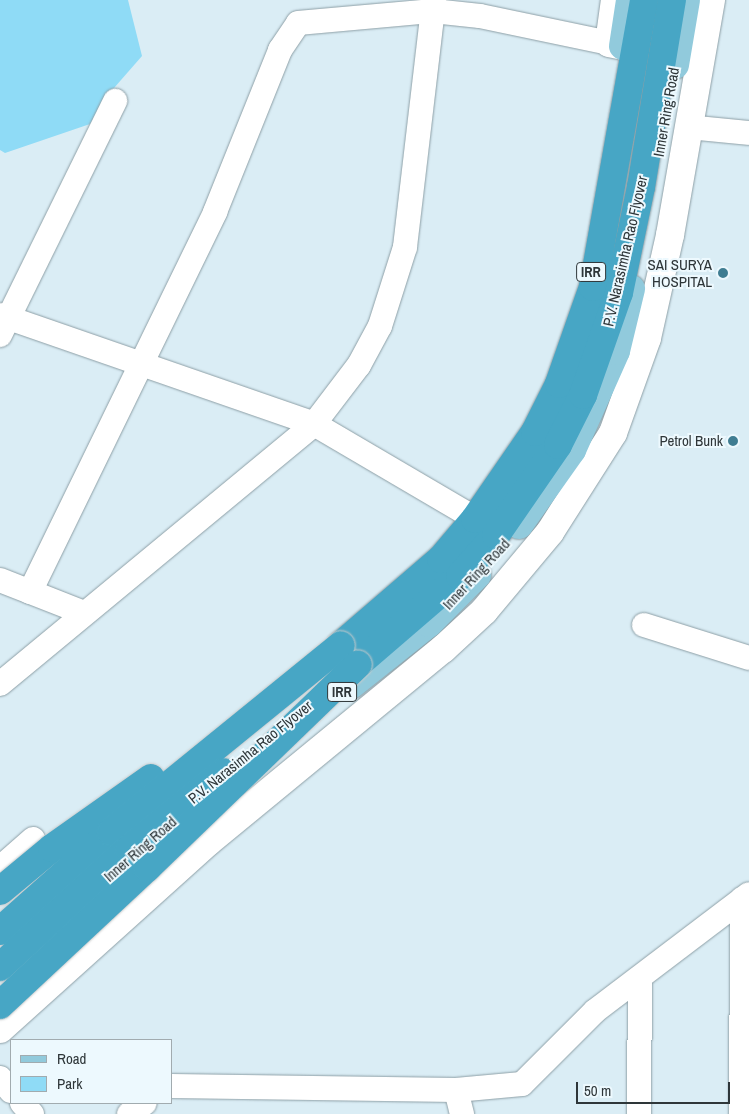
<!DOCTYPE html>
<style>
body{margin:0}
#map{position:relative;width:749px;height:1114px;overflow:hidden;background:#daedf5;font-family:"Archivo Narrow",sans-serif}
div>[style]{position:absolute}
.green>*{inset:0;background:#8fdbf6}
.roads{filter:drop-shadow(0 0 1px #8d9fa6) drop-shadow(0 0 1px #8d9fa6)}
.minor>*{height:24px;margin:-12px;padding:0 12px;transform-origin:12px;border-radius:12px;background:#fff}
.tertiary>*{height:28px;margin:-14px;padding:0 14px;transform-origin:14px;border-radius:14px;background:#fff}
.primary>*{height:28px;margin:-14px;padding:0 14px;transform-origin:14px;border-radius:14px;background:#91cadc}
.motorway>*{height:28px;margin:-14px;padding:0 14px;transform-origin:14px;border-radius:14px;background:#47a6c5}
.bridges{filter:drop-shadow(0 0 1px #c9cbcc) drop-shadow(0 0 1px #c9cbcc)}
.motorway-bridge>*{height:28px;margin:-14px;padding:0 14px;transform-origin:14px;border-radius:14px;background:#47a6c5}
.dots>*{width:14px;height:14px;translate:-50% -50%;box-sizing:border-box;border:2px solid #edf9fe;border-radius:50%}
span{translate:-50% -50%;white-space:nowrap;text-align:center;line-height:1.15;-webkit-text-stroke:4px #edf9fe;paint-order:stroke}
.shield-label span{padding:1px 4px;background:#edf9fe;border:1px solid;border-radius:4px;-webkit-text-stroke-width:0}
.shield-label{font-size:14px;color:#2e3639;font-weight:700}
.street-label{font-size:15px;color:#2e3639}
.poi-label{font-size:15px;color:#2e3639}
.right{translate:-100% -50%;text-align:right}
.legend{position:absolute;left:10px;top:1039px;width:162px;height:65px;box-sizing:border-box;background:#edf9fe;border:1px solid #a1abaf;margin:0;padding:6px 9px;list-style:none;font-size:15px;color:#2e3639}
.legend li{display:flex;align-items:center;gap:10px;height:25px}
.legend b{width:25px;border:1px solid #a1abaf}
.scale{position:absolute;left:576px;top:1082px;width:154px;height:22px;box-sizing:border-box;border:2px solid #2e3639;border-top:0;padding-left:6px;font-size:15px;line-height:18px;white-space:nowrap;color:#2e3639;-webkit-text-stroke:4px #edf9fe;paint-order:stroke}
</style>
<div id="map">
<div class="green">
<div style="clip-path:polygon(0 0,128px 0,142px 56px,114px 88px,90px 124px,5px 153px,0 150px)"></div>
</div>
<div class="roads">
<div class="minor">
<div style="left:688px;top:127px;width:61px;rotate:5.6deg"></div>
<div style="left:0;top:315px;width:332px;rotate:19.1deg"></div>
<div style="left:314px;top:424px;width:182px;rotate:30.4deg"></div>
<div style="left:0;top:335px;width:261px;rotate:-63.8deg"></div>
<div style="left:0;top:580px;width:90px;rotate:21.4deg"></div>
<div style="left:30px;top:592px;width:423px;rotate:-64deg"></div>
<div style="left:215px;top:212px;width:175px;rotate:-68.1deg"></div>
<div style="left:280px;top:50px;width:32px;rotate:-56deg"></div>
<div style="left:298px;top:23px;width:136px;rotate:-5.1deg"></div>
<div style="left:433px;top:11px;width:47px;rotate:6.1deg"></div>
<div style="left:480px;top:16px;width:132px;rotate:11.8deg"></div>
<div style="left:644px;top:625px;width:110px;rotate:17.4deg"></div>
<div style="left:0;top:684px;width:408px;rotate:-39.6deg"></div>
<div style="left:314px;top:424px;width:74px;rotate:-52.7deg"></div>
<div style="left:359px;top:365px;width:44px;rotate:-61.7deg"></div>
<div style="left:380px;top:326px;width:83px;rotate:-72.4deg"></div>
<div style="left:405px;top:247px;width:249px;rotate:-83.3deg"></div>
<div style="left:0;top:868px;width:44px;rotate:-41.3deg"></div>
<div style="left:0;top:1078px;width:17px;rotate:50deg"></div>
<div style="left:171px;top:1086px;width:285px;rotate:0.8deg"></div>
<div style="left:456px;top:1090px;width:66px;rotate:-5.2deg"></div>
<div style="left:522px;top:1084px;width:103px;rotate:-45deg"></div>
<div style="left:595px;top:1011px;width:193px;rotate:-37.2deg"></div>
<div style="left:456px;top:1090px;width:25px;rotate:76deg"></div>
<div style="left:22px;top:1103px;width:15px;rotate:48deg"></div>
<div style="left:129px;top:1114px;width:19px;rotate:-35deg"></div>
<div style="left:639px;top:1114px;width:136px;rotate:-89.6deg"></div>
<div style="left:741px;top:1114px;width:215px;rotate:-89.7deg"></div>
</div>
<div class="tertiary">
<div style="left:615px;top:0;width:43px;rotate:97.9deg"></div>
<div style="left:609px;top:43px;width:14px;rotate:12deg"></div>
<div style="left:0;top:1029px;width:281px;rotate:-42deg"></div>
<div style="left:209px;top:841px;width:303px;rotate:-39.4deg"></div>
<div style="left:443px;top:649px;width:56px;rotate:-42.8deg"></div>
<div style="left:484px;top:611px;width:103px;rotate:-50.1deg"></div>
<div style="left:550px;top:532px;width:117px;rotate:-57.5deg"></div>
<div style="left:613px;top:433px;width:101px;rotate:-70.3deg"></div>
<div style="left:647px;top:338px;width:106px;rotate:-77.4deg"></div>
<div style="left:670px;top:235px;width:239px;rotate:-80.1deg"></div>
</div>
<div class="primary">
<div style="left:623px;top:46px;width:47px;rotate:-81.3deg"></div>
<div style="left:675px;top:65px;width:66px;rotate:-80.4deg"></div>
<div style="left:519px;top:525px;width:92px;rotate:-54.8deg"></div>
<div style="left:572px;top:450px;width:108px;rotate:-66deg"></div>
<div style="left:616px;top:351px;width:64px;rotate:-76.4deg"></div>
<div style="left:351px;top:685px;width:100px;rotate:-38.5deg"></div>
<div style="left:429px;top:623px;width:68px;rotate:-45deg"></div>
</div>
<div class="motorway">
<div style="left:341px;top:645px;width:132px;rotate:-40.7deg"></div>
<div style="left:441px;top:559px;width:52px;rotate:-49.6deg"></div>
<div style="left:475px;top:519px;width:106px;rotate:-55.4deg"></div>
<div style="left:535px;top:432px;width:54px;rotate:-63.4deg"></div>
<div style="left:559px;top:384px;width:103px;rotate:-70.7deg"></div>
<div style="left:593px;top:287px;width:291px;rotate:-79.9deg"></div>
<div style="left:358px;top:664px;width:135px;rotate:-40.8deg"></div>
<div style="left:460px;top:576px;width:55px;rotate:-48.7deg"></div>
<div style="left:496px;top:535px;width:109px;rotate:-55.4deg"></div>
<div style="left:558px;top:445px;width:56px;rotate:-63.4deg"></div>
<div style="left:583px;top:395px;width:108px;rotate:-70.6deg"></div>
<div style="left:619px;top:293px;width:108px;rotate:-78.3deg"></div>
<div style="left:641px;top:187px;width:190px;rotate:-80.6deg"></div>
</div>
</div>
<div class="bridges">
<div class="motorway-bridge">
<div style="left:0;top:891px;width:67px;rotate:-39.6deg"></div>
<div style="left:52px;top:848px;width:121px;rotate:-35.3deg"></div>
<div style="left:0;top:931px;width:149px;rotate:-41.7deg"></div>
<div style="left:111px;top:832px;width:296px;rotate:-39.1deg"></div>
<div style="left:0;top:967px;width:175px;rotate:-42.5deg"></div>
<div style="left:129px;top:849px;width:122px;rotate:-39deg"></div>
<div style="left:0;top:1005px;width:201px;rotate:-43deg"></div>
<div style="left:147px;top:868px;width:293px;rotate:-44deg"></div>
</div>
</div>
<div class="dots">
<div style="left:723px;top:273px;background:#3f7d92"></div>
<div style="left:733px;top:441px;background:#3f7d92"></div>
</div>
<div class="shield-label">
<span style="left:591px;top:272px">IRR</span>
<span style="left:342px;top:692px">IRR</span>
</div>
<div class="street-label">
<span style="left:666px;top:112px;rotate:-80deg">Inner Ring Road</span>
<span style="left:625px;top:251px;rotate:-77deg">P.V. Narasimha Rao Flyover</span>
<span style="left:476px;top:574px;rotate:-47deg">Inner Ring Road</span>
<span style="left:250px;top:752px;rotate:-39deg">P.V. Narasimha Rao Flyover</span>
<span style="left:140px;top:849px;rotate:-41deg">Inner Ring Road</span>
</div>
<div class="poi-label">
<span class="right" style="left:712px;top:273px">SAI SURYA<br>HOSPITAL</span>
<span class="right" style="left:723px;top:441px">Petrol Bunk</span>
</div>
<ul class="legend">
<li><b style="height:6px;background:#91cadc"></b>Road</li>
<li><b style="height:14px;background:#8fdbf6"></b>Park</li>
</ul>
<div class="scale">50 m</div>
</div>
